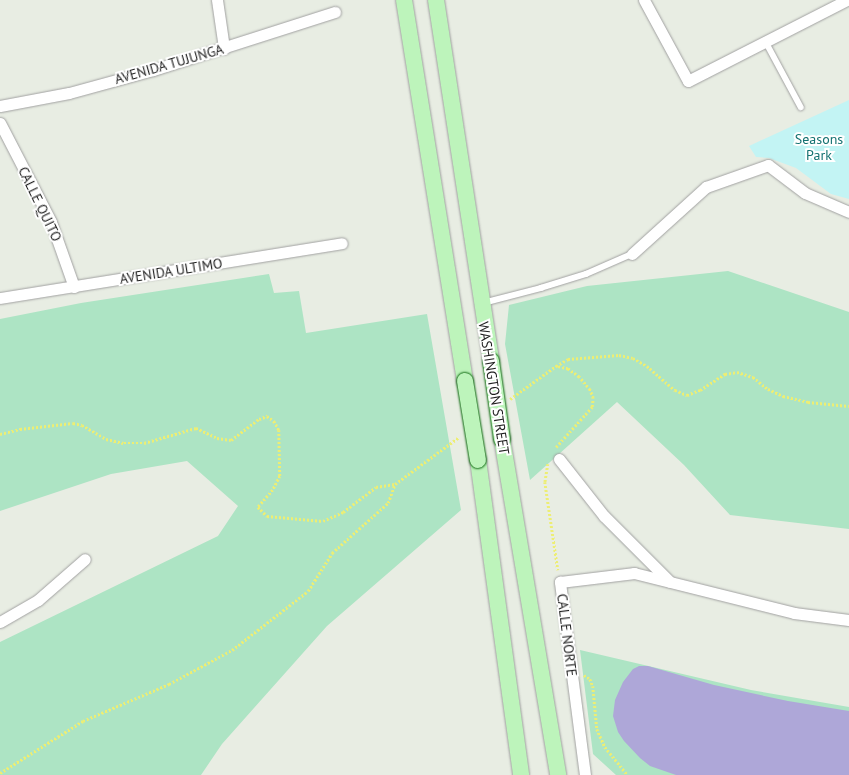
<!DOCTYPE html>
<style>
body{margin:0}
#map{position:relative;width:849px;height:775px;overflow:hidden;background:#e8ede3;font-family:"PT Sans",sans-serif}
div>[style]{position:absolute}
.grass>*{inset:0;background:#ade4c4}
.park>*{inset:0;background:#c3f4f4}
.water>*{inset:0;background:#aea7d8}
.path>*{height:2.5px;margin-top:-1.25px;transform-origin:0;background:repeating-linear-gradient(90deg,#edee74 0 2px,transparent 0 4px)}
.roads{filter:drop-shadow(0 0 1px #a1a1a1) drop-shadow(0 0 1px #a1a1a1)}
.lane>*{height:5.5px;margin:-2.75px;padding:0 2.75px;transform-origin:2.75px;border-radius:2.75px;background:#fff}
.street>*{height:11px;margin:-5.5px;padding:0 5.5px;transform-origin:5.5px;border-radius:5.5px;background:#fff}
.secondary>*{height:16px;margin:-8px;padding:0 8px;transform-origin:8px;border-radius:8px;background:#bdf4bb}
.bridges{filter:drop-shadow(0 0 1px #0d6a0f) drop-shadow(0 0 1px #0d6a0f)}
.secondary-bridge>*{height:16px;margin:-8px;padding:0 8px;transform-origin:8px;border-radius:8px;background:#bdf4bb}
span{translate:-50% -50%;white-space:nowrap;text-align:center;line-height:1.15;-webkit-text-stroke:4px #fff;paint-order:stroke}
.street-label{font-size:14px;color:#1d1d1d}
.park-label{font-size:14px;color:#147271}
</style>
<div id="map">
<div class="grass">
<div style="clip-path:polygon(728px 271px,849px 312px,849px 529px,730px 515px,684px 465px,617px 402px,530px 480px,505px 344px,509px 305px,587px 286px)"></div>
<div style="clip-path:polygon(269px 274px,274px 293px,299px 291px,306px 333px,427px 314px,461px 510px,327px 626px,222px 744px,201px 775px,0 775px,0 642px,218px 536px,238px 506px,187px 461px,111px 474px,0 511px,0 319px,81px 303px)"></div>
<div style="clip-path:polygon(580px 650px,751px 690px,849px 707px,849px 775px,616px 775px,593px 754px)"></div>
</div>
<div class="park">
<div style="clip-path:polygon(849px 100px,849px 199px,831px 194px,796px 168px,769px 158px,756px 157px,749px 146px)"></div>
</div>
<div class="water">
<div style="clip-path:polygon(639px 666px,648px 666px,714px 685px,788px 701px,849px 711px,849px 775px,676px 775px,650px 766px,640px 758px,624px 741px,618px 732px,613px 716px,615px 700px,623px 682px,633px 669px)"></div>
</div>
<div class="path">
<div style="left:510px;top:399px;width:57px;rotate:-35.7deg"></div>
<div style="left:556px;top:366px;width:14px;rotate:-30deg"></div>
<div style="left:568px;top:359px;width:51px;rotate:-4.5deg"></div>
<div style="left:619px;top:355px;width:14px;rotate:12deg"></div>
<div style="left:633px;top:358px;width:16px;rotate:30deg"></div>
<div style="left:647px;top:366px;width:37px;rotate:41deg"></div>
<div style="left:675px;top:390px;width:13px;rotate:23deg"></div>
<div style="left:687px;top:395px;width:14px;rotate:-21deg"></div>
<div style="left:700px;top:390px;width:30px;rotate:-33deg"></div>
<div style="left:725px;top:374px;width:12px;rotate:-9deg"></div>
<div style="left:737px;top:372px;width:17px;rotate:17deg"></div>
<div style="left:753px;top:377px;width:19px;rotate:39deg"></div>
<div style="left:768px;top:389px;width:17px;rotate:25deg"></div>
<div style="left:783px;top:396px;width:26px;rotate:13deg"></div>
<div style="left:808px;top:402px;width:41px;rotate:5.6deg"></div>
<div style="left:0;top:434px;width:21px;rotate:-14deg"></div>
<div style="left:20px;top:429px;width:53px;rotate:-6.5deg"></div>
<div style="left:73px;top:423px;width:9px;rotate:13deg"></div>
<div style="left:82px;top:425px;width:28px;rotate:30deg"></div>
<div style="left:106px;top:439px;width:18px;rotate:13deg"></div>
<div style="left:124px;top:443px;width:20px"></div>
<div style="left:144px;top:443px;width:54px;rotate:-16.1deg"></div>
<div style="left:196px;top:428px;width:23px;rotate:25deg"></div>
<div style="left:217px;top:438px;width:14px;rotate:8deg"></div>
<div style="left:231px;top:440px;width:35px;rotate:-37deg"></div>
<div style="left:259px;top:419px;width:9px;rotate:-21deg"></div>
<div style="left:267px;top:416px;width:9px;rotate:36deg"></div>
<div style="left:274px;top:421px;width:10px;rotate:61deg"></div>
<div style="left:279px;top:430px;width:46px;rotate:88.8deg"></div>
<div style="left:280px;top:476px;width:16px;rotate:117deg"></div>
<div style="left:273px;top:490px;width:23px;rotate:131deg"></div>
<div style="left:258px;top:507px;width:13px;rotate:45deg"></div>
<div style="left:267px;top:516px;width:56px;rotate:5.1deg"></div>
<div style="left:323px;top:521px;width:22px;rotate:-24deg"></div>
<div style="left:343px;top:512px;width:41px;rotate:-37.1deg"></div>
<div style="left:376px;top:487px;width:19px;rotate:-9deg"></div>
<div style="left:395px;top:484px;width:79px;rotate:-36.3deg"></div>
<div style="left:556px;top:447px;width:54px;rotate:-48deg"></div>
<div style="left:592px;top:407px;width:9px;rotate:-84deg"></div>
<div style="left:593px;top:398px;width:9px;rotate:-111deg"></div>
<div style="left:590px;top:390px;width:17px;rotate:-130deg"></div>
<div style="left:579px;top:377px;width:14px;rotate:-144deg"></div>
<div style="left:568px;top:369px;width:12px;rotate:-166deg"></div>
<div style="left:548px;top:464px;width:18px;rotate:99deg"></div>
<div style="left:545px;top:482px;width:89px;rotate:81.6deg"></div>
<div style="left:584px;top:675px;width:7px;rotate:34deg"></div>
<div style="left:590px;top:679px;width:8px;rotate:67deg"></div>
<div style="left:593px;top:686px;width:43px;rotate:84.7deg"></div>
<div style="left:597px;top:729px;width:20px;rotate:66deg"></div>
<div style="left:605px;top:747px;width:36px;rotate:51deg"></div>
<div style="left:0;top:773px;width:98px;rotate:-32.1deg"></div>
<div style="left:83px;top:721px;width:94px;rotate:-23.3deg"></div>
<div style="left:169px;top:684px;width:72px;rotate:-28.4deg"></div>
<div style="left:232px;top:650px;width:96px;rotate:-37.8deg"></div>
<div style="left:308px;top:591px;width:45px;rotate:-57.7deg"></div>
<div style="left:332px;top:553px;width:75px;rotate:-41.8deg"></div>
<div style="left:388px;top:503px;width:20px;rotate:-70deg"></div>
</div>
<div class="roads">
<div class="lane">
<div style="left:766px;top:42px;width:74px;rotate:61.7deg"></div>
<div style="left:483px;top:303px;width:60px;rotate:-14.5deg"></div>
<div style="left:541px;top:288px;width:47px;rotate:-17.3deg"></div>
<div style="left:586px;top:274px;width:50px;rotate:-23.5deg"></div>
</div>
<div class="street">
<div style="left:217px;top:0;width:49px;rotate:81.7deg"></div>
<div style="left:644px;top:0;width:92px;rotate:61.5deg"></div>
<div style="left:688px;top:81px;width:178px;rotate:-27deg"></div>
<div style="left:0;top:106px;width:70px;rotate:-10.7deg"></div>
<div style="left:69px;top:93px;width:87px;rotate:-15.3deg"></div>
<div style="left:153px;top:70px;width:191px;rotate:-17.7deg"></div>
<div style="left:0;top:123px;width:111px;rotate:62.7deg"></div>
<div style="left:51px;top:222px;width:69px;rotate:70.5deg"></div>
<div style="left:632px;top:254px;width:100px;rotate:-42.2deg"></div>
<div style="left:706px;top:187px;width:66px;rotate:-19.5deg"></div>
<div style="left:768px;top:165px;width:46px;rotate:37.1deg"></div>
<div style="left:805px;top:193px;width:48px;rotate:23.4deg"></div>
<div style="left:0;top:298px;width:346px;rotate:-9.1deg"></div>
<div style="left:559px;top:459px;width:73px;rotate:51.7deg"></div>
<div style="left:604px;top:516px;width:93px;rotate:45deg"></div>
<div style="left:0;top:622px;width:44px;rotate:-30.1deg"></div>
<div style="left:38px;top:600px;width:62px;rotate:-41.1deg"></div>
<div style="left:585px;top:775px;width:195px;rotate:-97.4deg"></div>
<div style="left:560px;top:582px;width:75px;rotate:-6.9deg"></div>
<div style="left:634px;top:573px;width:165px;rotate:14deg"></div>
<div style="left:794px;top:613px;width:55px;rotate:7.3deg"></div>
</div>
<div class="secondary">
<div style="left:404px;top:0;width:386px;rotate:80.9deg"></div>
<div style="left:436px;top:0;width:365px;rotate:81.3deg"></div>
<div style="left:502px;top:439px;width:341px;rotate:80.5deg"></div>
<div style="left:478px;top:460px;width:318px;rotate:82.2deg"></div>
</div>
</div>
<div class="bridges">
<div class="secondary-bridge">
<div style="left:491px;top:361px;width:79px;rotate:82deg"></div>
<div style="left:465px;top:381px;width:80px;rotate:80.7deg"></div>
</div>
</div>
<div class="street-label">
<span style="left:169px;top:64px;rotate:-16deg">AVENIDA TUJUNGA</span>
<span style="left:40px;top:204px;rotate:64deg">CALLE QUITO</span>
<span style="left:171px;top:271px;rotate:-9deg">AVENIDA ULTIMO</span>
<span style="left:494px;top:388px;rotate:81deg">WASHINGTON STREET</span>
<span style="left:567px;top:635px;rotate:83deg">CALLE NORTE</span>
</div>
<div class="park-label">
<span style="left:819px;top:147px">Seasons<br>Park</span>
</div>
</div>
